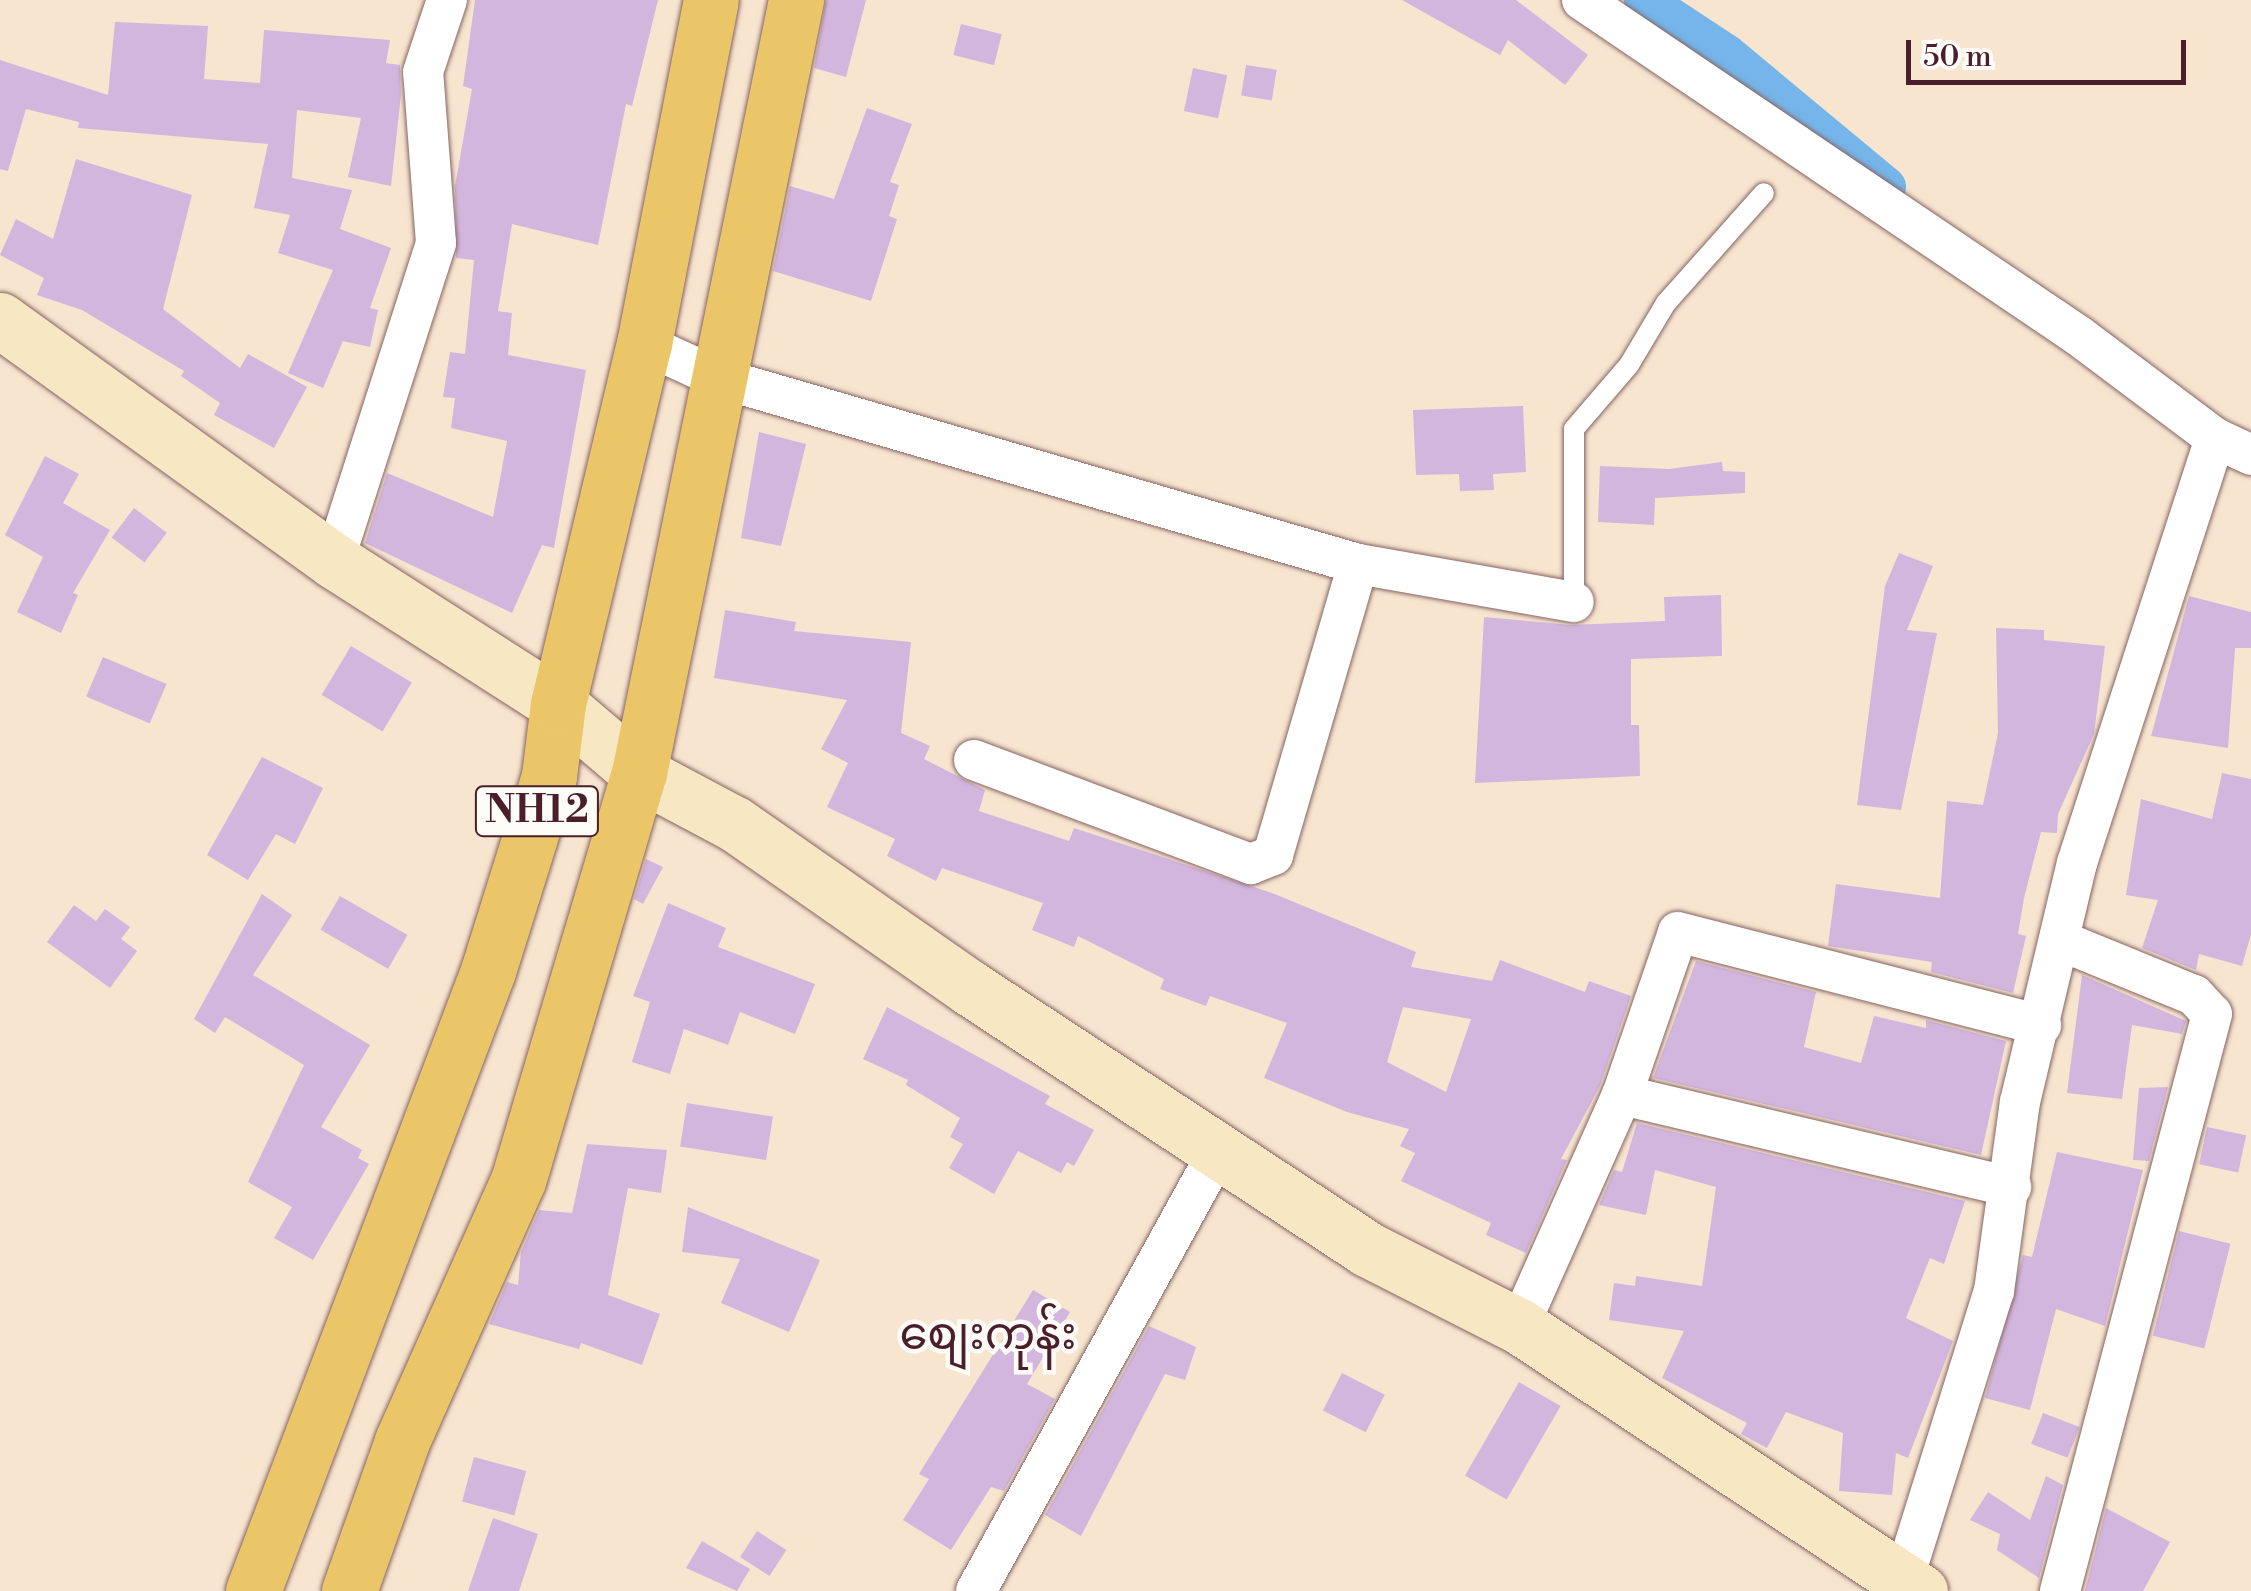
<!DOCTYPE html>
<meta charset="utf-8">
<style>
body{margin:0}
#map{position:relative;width:2251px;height:1591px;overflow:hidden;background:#f7e5cf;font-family:"Libre Bodoni","Noto Sans Myanmar",serif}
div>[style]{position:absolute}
.canal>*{height:40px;margin:-20px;padding:0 20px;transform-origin:20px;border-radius:20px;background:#75b5e9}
.building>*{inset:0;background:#d3b6de;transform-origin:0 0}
.roads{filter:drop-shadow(0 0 2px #876464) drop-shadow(0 0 2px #876464)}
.lane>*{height:20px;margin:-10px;padding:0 10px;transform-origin:10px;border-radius:10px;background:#fff}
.street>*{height:40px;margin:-20px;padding:0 20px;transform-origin:20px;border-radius:20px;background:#fff}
.secondary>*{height:55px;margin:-27.5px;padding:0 27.5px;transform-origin:27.5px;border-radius:27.5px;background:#f7e8c3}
.highway>*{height:55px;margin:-27.5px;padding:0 27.5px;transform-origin:27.5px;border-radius:27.5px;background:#ebc669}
span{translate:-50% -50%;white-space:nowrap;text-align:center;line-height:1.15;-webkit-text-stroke:9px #fdfcf7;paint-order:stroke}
.shield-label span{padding:2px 8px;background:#fdfcf7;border:2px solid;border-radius:8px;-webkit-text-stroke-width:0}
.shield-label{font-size:38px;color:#4a1f2b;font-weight:700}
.quarter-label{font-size:45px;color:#4a1f2b}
.scale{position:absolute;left:1906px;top:40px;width:280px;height:45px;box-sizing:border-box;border:5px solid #4a1f2b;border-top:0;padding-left:12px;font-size:30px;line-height:35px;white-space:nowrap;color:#4a1f2b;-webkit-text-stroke:8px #fdfcf7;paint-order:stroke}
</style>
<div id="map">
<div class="canal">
<div style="left:1644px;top:0;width:98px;rotate:33.4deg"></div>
<div style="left:1726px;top:54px;width:208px;rotate:39.7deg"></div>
</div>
<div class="building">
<div style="clip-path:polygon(475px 0,658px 0,632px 106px,626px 104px,598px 245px,512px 224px,498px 311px,512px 313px,508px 355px,586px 370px,554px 548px,542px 545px,512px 613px,365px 543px,387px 473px,493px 517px,507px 441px,451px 428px,455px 398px,443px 397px,450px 352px,465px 354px,474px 260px,456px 258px,455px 186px,472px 89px,463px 86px)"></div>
<div style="clip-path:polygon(826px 0,866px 0,846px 77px,814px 68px)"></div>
<div style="clip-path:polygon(1402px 0,1516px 0,1588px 55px,1565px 85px,1508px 40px,1500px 55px)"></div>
<div style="clip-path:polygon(115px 22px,208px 26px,204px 79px,260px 83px,264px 30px,390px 40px,386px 63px,400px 65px,401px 95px,391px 186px,348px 177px,361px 118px,297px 110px,292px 178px,352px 190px,340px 229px,391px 248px,370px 308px,378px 310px,370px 347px,343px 341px,323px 388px,288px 373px,333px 270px,278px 253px,290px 215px,254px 208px,268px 144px,78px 128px,79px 122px,26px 109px,8px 171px,0 169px,0 60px,108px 95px)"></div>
<div style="left:961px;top:24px;width:42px;height:32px;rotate:14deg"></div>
<div style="left:1246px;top:65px;width:31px;height:31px;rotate:9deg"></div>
<div style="left:1193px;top:68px;width:35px;height:44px;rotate:12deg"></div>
<div style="clip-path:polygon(867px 108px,912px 124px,890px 182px,899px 185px,889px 216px,897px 219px,871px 301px,773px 271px,790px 186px,834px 199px)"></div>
<div style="clip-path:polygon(76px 159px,192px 195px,163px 309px,240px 368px,248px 354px,307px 387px,274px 448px,214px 415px,220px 403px,181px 376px,184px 371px,82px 310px,37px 295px,44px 278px,0 255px,16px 219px,53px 239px)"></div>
<div style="clip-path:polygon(1523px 406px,1526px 472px,1493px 474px,1494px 490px,1460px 491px,1459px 474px,1416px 475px,1413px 410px)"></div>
<div style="clip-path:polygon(759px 432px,806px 444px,781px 546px,741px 538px)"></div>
<div style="clip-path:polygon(45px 456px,79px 474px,63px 503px,110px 530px,73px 593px,78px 595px,61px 633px,17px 612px,43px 557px,5px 535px)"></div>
<div style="clip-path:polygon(1722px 462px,1723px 471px,1745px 472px,1745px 493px,1655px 498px,1654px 525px,1598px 522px,1600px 466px,1669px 469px)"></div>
<div style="left:134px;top:508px;width:41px;height:37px;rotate:37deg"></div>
<div style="clip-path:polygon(1899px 553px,1933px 566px,1907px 630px,1937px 633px,1901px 810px,1857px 805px,1885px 586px)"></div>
<div style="clip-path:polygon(1721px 595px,1722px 656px,1631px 659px,1631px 725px,1639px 725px,1640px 776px,1475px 783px,1484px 617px,1571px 625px,1665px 621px,1664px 597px)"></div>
<div style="clip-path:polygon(2189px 596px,2251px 612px,2251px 648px,2235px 648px,2228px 748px,2151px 736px)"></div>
<div style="clip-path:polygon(evenodd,725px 610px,796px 622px,794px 631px,911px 642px,901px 733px,930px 746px,924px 759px,985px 790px,979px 811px,1069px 841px,1074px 828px,1272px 893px,1416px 952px,1411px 967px,1492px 981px,1500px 960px,1585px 992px,1589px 981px,1631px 996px,1600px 1086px,1561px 1159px,1567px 1160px,1526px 1253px,1486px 1235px,1491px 1223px,1401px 1181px,1415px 1153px,1400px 1146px,1409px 1129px,1347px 1112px,1264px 1078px,1287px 1023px,1210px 996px,1206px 1006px,1160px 989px,1164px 979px,1078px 936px,1074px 947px,1032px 930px,1043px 903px,942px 868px,936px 881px,887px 856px,895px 839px,827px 807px,848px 763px,821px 749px,847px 700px,714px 678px,725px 610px,1403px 1007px,1471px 1019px,1446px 1092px,1387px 1062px,1403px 1007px)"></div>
<div style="clip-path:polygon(1996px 628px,2044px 630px,2044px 640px,2105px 646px,2094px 734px,2058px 814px,2057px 833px,2041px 832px,2024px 898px,2018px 934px,2026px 936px,2013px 993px,1931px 972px,1932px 962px,1828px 946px,1836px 884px,1940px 898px,1947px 801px,1983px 805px,1998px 733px)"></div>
<div style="left:351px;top:646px;width:71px;height:57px;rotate:31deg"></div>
<div style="left:103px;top:657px;width:69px;height:43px;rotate:23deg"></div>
<div style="clip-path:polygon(262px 757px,323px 788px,295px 844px,276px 834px,248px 880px,207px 855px)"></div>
<div style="clip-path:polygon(2222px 773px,2251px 779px,2251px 934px,2242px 966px,2199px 954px,2196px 970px,2142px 948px,2158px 900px,2126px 895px,2141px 799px,2212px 819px)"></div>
<div style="clip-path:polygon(646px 859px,663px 867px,643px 904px,634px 899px)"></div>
<div style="clip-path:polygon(262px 894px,292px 915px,253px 975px,370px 1045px,321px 1127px,362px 1150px,358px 1158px,369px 1164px,313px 1260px,274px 1238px,292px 1207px,248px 1182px,304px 1065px,225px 1017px,215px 1033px,194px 1019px)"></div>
<div style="left:340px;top:896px;width:78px;height:39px;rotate:30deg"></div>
<div style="clip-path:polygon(668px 903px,726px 928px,718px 947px,815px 984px,795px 1034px,740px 1012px,728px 1045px,684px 1029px,670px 1074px,632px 1062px,650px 1002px,633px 996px)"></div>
<div style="clip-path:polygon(74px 905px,96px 921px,105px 909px,130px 927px,121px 939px,137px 951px,110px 988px,47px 942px)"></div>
<div style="clip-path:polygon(1696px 961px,1816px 992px,1804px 1047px,1861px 1063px,1874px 1016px,1926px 1028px,1926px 1020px,2006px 1041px,1981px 1155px,1653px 1078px)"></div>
<div style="clip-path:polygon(2082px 975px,2186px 1021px,2182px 1034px,2132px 1025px,2122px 1099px,2067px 1093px)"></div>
<div style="clip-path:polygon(887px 1007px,1050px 1096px,1045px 1104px,1094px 1130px,1074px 1166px,1067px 1162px,1061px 1173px,1018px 1151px,994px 1194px,949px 1168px,963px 1144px,950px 1137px,960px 1118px,906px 1085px,908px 1080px,863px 1059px)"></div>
<div style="clip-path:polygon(2168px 1087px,2149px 1161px,2133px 1160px,2139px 1088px)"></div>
<div style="left:687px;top:1103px;width:87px;height:44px;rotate:9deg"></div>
<div style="clip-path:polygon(1637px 1123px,1965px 1201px,1944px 1264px,1930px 1258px,1906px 1318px,1953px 1341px,1908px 1458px,1896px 1453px,1892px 1495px,1839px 1491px,1843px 1433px,1786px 1412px,1767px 1448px,1741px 1434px,1747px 1423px,1662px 1378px,1684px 1331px,1609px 1320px,1614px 1283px,1635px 1286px,1636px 1276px,1702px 1286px,1716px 1187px,1655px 1170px,1646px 1215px,1599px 1205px,1614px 1170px,1622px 1172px)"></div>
<div style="left:2207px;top:1127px;width:40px;height:38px;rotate:12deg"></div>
<div style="clip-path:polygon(587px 1144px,667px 1150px,661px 1193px,628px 1188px,608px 1295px,660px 1314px,642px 1365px,581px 1343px,579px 1349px,489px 1324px,507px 1282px,518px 1285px,521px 1252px,539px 1210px,572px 1213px)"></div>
<div style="clip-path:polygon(2057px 1152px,2143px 1170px,2105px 1326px,2056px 1309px,2030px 1410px,1985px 1398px,2023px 1255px,2032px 1257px)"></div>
<div style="clip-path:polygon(688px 1207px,820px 1260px,789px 1332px,721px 1303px,740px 1259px,682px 1252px)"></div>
<div style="left:2179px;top:1231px;width:53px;height:108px;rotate:14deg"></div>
<div style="clip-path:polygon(1033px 1290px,1070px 1312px,1027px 1384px,1055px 1399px,1004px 1491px,991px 1487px,951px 1550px,903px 1520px,929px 1479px,919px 1474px)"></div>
<div style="clip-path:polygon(1149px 1326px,1196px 1347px,1185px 1380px,1165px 1374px,1081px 1536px,1045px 1515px)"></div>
<div style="left:1342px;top:1373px;width:48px;height:42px;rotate:27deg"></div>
<div style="left:1519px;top:1382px;width:48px;height:108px;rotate:30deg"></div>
<div style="left:2043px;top:1413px;width:39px;height:33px;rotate:21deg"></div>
<div style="left:474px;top:1457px;width:54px;height:46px;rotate:15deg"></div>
<div style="clip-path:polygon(2046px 1476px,2063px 1485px,2039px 1578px,1997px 1550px,2000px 1534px,1970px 1520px,1988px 1492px,2030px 1520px)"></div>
<div style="clip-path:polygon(2106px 1508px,2170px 1542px,2143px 1591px,2085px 1591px)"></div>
<div style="clip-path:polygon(493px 1518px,538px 1534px,519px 1591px,468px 1591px)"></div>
<div style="left:757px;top:1531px;width:35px;height:31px;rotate:33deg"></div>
<div style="clip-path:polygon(702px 1541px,750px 1569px,737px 1591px,686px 1568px)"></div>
</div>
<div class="roads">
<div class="lane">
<div style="left:1574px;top:602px;width:173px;rotate:-90deg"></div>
<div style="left:1574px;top:429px;width:84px;rotate:-49.3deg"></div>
<div style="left:1629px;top:365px;width:72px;rotate:-59.2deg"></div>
<div style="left:1666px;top:303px;width:147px;rotate:-48.3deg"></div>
</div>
<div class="street">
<div style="left:1582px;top:0;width:600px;rotate:34.06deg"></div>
<div style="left:2079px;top:336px;width:170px;rotate:36.9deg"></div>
<div style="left:2215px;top:438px;width:40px;rotate:25deg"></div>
<div style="left:644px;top:344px;width:79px;rotate:24.6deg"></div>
<div style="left:716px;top:377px;width:669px;rotate:16.24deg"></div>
<div style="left:1358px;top:564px;width:219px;rotate:10deg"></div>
<div style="left:334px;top:561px;width:334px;rotate:-72.2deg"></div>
<div style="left:436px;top:243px;width:171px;rotate:-94.3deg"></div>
<div style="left:423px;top:72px;width:76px;rotate:-71.6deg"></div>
<div style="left:974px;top:760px;width:296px;rotate:20.6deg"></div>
<div style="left:1251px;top:864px;width:24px;rotate:-22deg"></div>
<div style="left:1273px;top:855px;width:303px;rotate:-73.7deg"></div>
<div style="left:2059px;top:940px;width:146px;rotate:22.2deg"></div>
<div style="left:2194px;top:995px;width:26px;rotate:47deg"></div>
<div style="left:2212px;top:1014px;width:597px;rotate:104.76deg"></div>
<div style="left:1622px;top:1095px;width:400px;rotate:13.3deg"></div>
<div style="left:1519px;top:1326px;width:253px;rotate:-66deg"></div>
<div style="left:1622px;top:1095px;width:172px;rotate:-71deg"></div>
<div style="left:1678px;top:932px;width:375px;rotate:14.4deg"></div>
<div style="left:1903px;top:1581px;width:304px;rotate:-72.6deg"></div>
<div style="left:1994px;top:1291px;width:191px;rotate:-82.2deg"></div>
<div style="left:2020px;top:1102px;width:246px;rotate:-76.6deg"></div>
<div style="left:2077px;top:863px;width:447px;rotate:-72deg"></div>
<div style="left:976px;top:1591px;width:504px;rotate:-61.14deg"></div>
</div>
<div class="secondary">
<div style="left:0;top:320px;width:412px;rotate:35.8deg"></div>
<div style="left:334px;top:561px;width:266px;rotate:32.6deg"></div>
<div style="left:558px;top:704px;width:106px;rotate:40.4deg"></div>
<div style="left:639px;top:773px;width:109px;rotate:28deg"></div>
<div style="left:735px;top:824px;width:287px;rotate:34.9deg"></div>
<div style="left:970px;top:988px;width:475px;rotate:33.3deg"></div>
<div style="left:1367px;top:1249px;width:170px;rotate:26.9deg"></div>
<div style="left:1519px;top:1326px;width:481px;rotate:33.5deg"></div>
</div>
<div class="highway">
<div style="left:253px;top:1591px;width:663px;rotate:-69.24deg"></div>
<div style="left:488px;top:971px;width:204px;rotate:-72.6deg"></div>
<div style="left:549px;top:776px;width:73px;rotate:-82.9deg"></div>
<div style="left:558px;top:704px;width:370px;rotate:-76.6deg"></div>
<div style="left:644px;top:344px;width:350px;rotate:-79deg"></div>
<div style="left:349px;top:1591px;width:159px;rotate:-70.5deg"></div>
<div style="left:402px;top:1441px;width:285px;rotate:-66deg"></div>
<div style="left:518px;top:1181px;width:426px;rotate:-73.5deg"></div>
<div style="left:639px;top:773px;width:789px;rotate:-78.52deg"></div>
</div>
</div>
<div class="shield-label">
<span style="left:537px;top:811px">NH12</span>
</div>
<div class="quarter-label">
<span style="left:988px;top:1336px">စျေးကုန်း</span>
</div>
<div class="scale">50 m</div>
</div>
